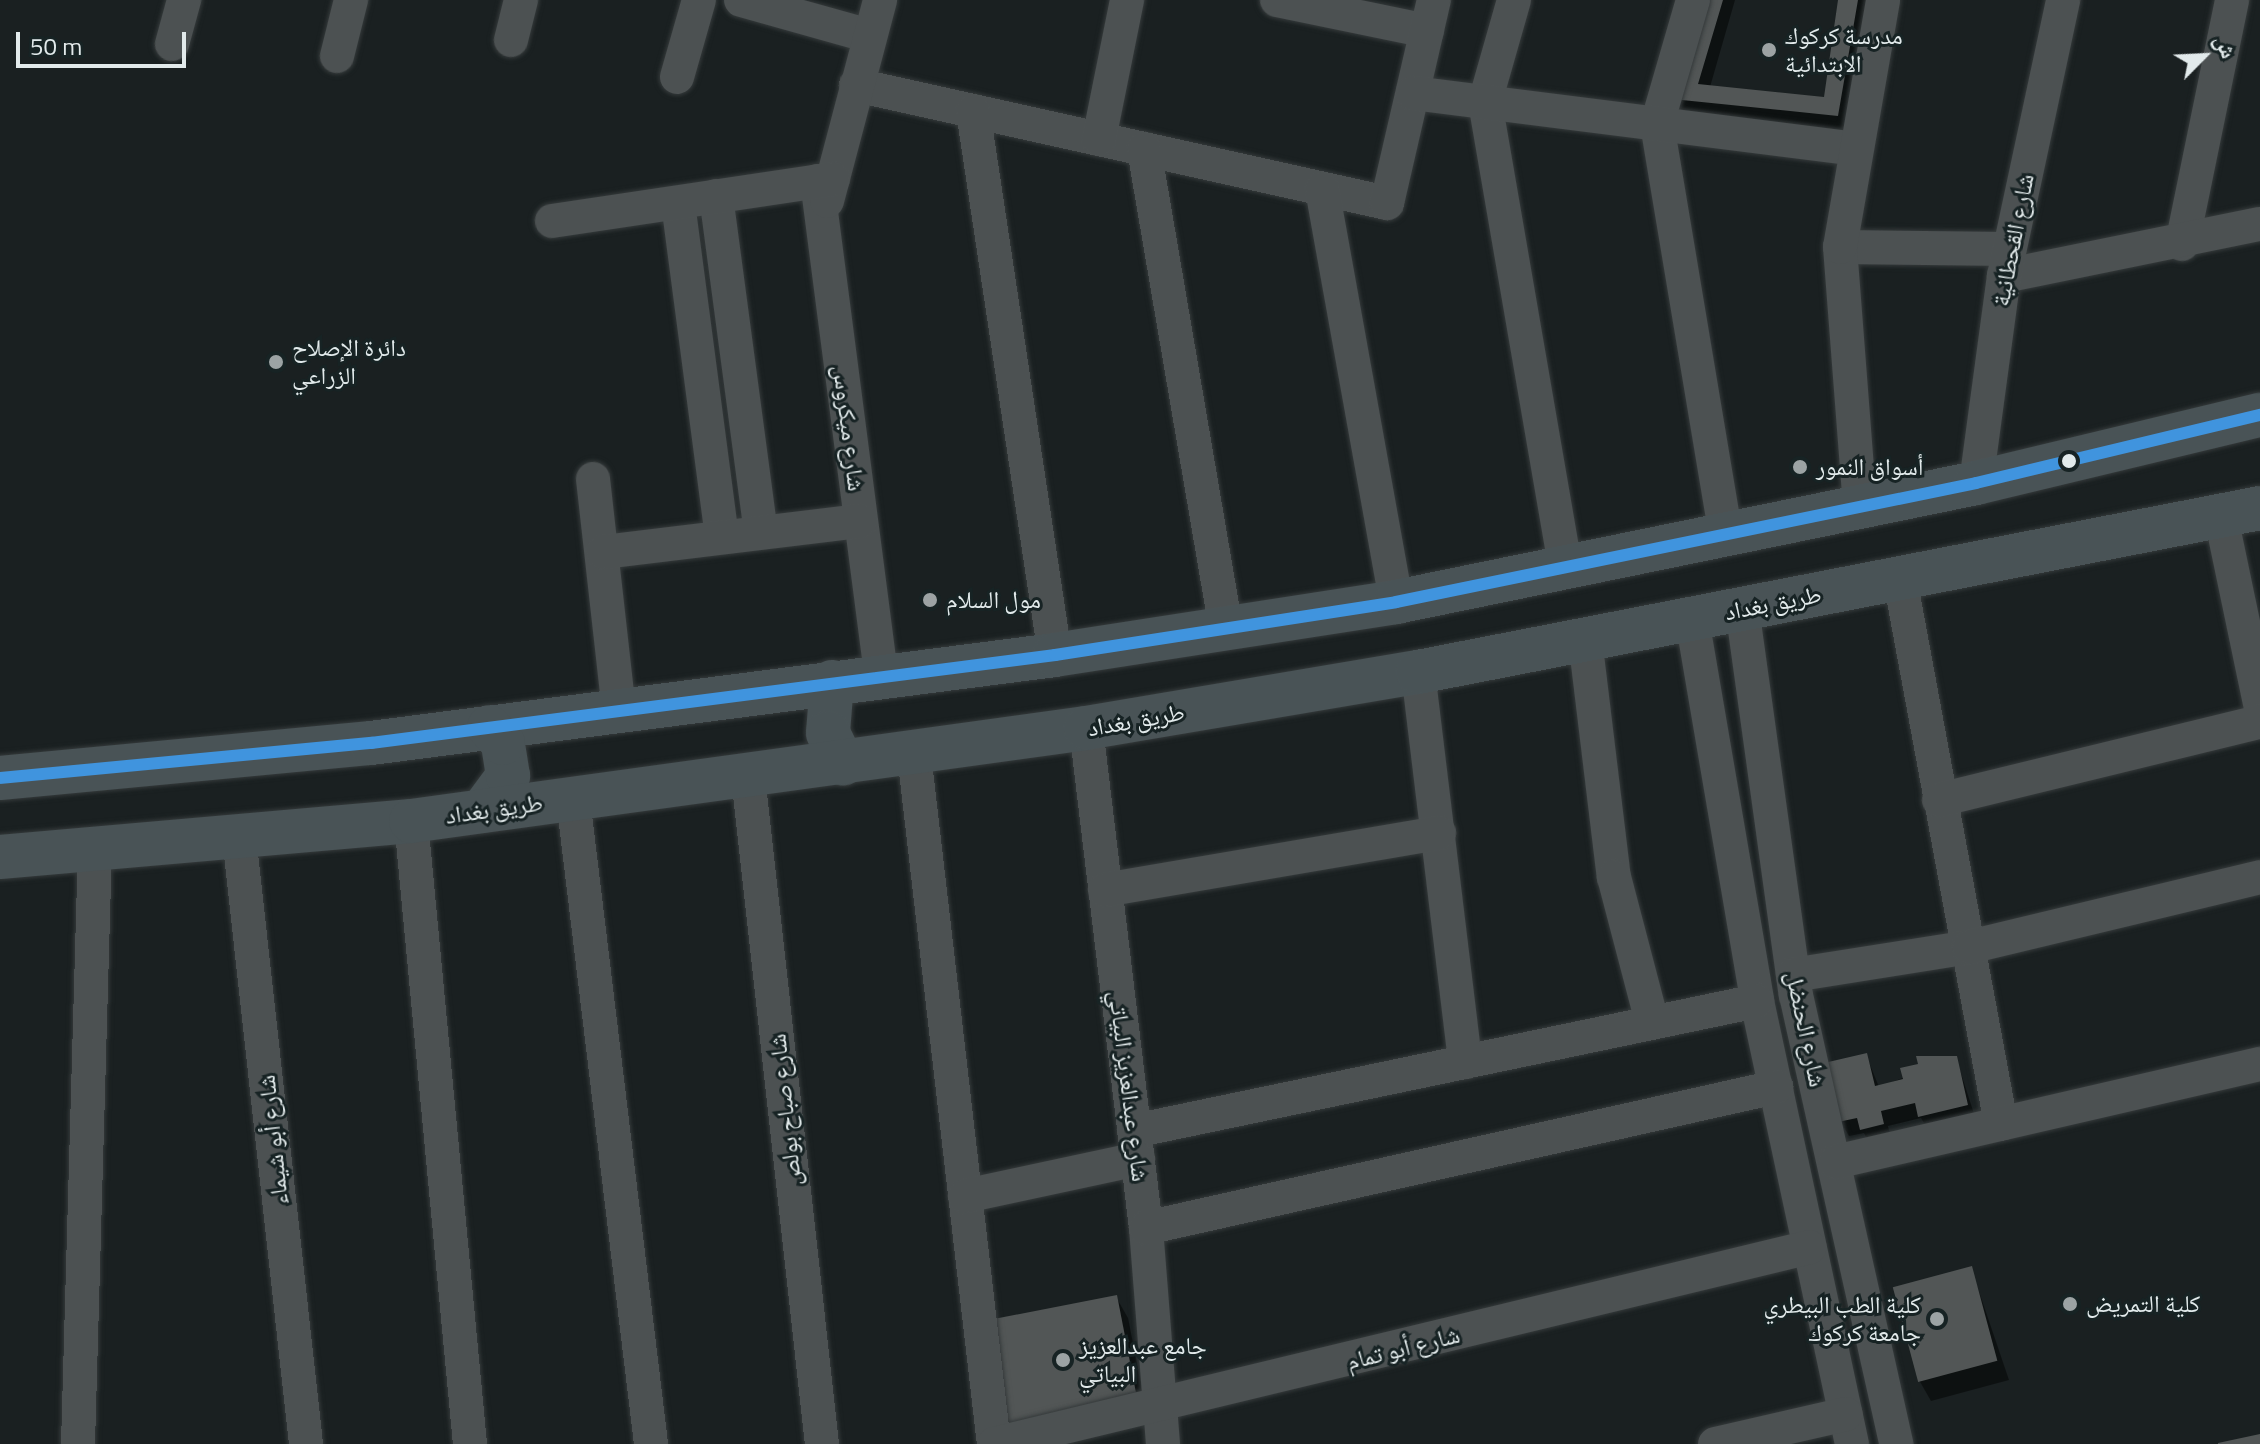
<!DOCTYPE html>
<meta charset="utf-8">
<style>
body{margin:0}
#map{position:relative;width:2260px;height:1444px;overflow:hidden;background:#1a2021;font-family:"Titillium Web","Noto Naskh Arabic",sans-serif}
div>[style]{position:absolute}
.shadow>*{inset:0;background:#0007}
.building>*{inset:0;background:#525656;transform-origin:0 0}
.roads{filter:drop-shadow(0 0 2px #353a3b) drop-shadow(0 0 2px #353a3b)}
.minor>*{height:34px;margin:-17px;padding:0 17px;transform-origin:17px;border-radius:17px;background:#4c5152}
.major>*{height:44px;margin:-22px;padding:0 22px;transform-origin:22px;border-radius:22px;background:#495356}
.bus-1>*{height:12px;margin:-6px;padding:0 6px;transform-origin:6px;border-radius:6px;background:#4094de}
.dots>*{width:22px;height:22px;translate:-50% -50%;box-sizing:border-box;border:4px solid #172324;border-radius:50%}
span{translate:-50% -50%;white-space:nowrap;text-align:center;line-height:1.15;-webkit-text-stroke:6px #172324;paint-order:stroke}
.poi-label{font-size:24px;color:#e2eaeb}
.left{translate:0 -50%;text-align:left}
.right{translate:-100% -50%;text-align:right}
.street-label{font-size:24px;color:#e2eaeb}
.north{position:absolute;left:2164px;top:16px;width:80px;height:80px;-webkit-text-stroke:6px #172324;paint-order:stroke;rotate:66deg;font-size:22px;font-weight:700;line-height:32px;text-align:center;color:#e2eaeb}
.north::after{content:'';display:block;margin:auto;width:28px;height:36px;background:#e2eaeb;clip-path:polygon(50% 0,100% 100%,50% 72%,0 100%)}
.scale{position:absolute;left:16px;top:32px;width:170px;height:36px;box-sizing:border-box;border:4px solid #e2eaeb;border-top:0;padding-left:10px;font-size:24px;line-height:28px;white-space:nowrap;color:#e2eaeb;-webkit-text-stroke:6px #172324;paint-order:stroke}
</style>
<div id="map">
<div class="shadow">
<div style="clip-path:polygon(1703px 0,1735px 0,1710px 87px,1826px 99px,1840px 0,1867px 0,1843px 133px,1683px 114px,1675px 99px)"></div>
<div style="clip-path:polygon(1866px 1055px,1879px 1087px,1956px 1058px,1976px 1120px,1929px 1131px,1921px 1118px,1888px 1126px,1891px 1139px,1870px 1145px,1864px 1133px,1849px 1136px,1840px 1121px)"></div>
<div style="clip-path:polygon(1971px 1268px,2009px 1380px,1931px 1401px,1919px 1380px)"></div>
<div style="clip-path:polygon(1116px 1297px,1128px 1318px,1148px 1419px,990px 1323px)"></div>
</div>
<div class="building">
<div style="clip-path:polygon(1701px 0,1723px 0,1698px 84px,1824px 97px,1838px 0,1858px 0,1838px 116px,1672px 99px)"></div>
<div style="clip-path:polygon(1867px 1053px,1875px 1086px,1903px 1079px,1900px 1068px,1918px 1064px,1916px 1056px,1957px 1056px,1968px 1105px,1918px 1117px,1915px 1103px,1881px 1111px,1884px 1124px,1860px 1130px,1857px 1118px,1838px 1122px,1824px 1063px)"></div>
<div style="left:1972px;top:1266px;width:98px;height:82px;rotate:75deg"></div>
<div style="left:1117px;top:1295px;width:106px;height:132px;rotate:79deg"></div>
<div style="clip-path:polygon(2260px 1434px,2260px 1444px,2218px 1444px,2218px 1443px)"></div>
</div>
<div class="roads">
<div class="minor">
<div style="left:741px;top:0;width:134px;rotate:15.6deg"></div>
<div style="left:1277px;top:0;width:153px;rotate:11.7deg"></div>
<div style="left:1514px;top:0;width:106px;rotate:105.9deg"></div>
<div style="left:1485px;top:102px;width:474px;rotate:80.2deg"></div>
<div style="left:1693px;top:0;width:129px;rotate:106.2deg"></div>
<div style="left:1657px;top:124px;width:417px;rotate:80.5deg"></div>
<div style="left:511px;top:40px;width:41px;rotate:-76deg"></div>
<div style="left:172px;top:44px;width:46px;rotate:-74.7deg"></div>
<div style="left:337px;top:56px;width:58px;rotate:-76deg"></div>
<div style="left:677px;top:77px;width:80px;rotate:-74.1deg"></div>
<div style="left:856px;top:85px;width:544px;rotate:12.53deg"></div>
<div style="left:1387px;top:203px;width:208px;rotate:-77deg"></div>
<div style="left:1413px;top:93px;width:445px;rotate:7.2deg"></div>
<div style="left:973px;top:111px;width:550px;rotate:81.43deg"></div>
<div style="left:1099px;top:139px;width:142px;rotate:-78.6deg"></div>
<div style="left:1144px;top:149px;width:487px;rotate:80.3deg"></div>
<div style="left:817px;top:181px;width:498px;rotate:82.6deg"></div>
<div style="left:1322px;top:189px;width:420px;rotate:79.8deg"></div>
<div style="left:716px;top:196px;width:339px;rotate:82.4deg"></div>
<div style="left:827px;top:201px;width:208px;rotate:-75.2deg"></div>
<div style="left:678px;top:203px;width:337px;rotate:82.5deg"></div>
<div style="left:552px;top:221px;width:284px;rotate:-8.5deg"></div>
<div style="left:2182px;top:244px;width:249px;rotate:-78.4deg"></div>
<div style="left:1840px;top:247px;width:169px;rotate:0.7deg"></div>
<div style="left:2004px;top:276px;width:261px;rotate:-11.5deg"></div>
<div style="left:593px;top:479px;width:232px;rotate:83.6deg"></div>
<div style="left:1976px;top:483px;width:209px;rotate:-82.3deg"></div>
<div style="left:2004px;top:276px;width:282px;rotate:-77.9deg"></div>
<div style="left:1860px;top:507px;width:261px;rotate:-94.4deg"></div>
<div style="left:1840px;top:247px;width:251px;rotate:-80.1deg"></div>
<div style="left:2221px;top:517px;width:190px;rotate:78.2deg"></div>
<div style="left:603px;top:552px;width:259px;rotate:-6.9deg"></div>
<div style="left:1900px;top:579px;width:554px;rotate:79.5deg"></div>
<div style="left:1742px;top:608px;width:391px;rotate:82.1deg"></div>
<div style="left:1796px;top:995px;width:460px;rotate:77.4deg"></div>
<div style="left:1692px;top:619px;width:387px;rotate:80.3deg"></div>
<div style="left:1757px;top:1001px;width:453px;rotate:77.9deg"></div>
<div style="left:1585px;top:639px;width:240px;rotate:83.1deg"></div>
<div style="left:1614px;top:877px;width:150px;rotate:75.3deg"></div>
<div style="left:1418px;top:672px;width:393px;rotate:83.1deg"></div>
<div style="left:1086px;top:728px;width:504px;rotate:83.16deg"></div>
<div style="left:1146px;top:1228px;width:217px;rotate:85.5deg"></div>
<div style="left:914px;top:754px;width:695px;rotate:83.39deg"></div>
<div style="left:748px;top:776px;width:672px;rotate:83.68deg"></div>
<div style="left:573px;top:799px;width:650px;rotate:83.1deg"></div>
<div style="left:1939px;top:800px;width:330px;rotate:-13.7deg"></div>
<div style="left:411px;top:821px;width:626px;rotate:84.59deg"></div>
<div style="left:239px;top:836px;width:612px;rotate:83.71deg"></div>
<div style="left:1105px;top:890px;width:339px;rotate:-9.7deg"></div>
<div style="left:1793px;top:975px;width:178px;rotate:-9deg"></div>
<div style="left:1969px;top:947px;width:299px;rotate:-13.5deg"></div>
<div style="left:1134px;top:1131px;width:636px;rotate:-11.79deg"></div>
<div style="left:1835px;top:1162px;width:436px;rotate:-13deg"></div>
<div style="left:965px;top:1196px;width:177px;rotate:-12.1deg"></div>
<div style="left:1146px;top:1228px;width:646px;rotate:-12.62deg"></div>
<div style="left:78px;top:1444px;width:596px;rotate:-88.37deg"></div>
<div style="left:994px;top:1444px;width:839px;rotate:-13.57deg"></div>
<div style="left:1715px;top:1444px;width:134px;rotate:-12.9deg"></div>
</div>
<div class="major">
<div style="left:832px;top:682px;width:51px;rotate:94.5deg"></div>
<div style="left:828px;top:733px;width:34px;rotate:64deg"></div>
<div style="left:0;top:778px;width:373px;rotate:-5.4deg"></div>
<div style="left:371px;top:743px;width:690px;rotate:-7.33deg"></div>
<div style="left:1055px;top:655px;width:345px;rotate:-8.8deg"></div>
<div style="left:1396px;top:602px;width:592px;rotate:-11.59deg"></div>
<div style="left:1976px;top:483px;width:292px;rotate:-13.5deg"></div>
<div style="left:482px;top:811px;width:44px;rotate:-53.4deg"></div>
<div style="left:508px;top:776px;width:33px;rotate:-99deg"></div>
<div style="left:503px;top:743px;width:21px;rotate:-131deg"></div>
<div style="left:0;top:857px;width:413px;rotate:-5deg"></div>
<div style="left:411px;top:821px;width:681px;rotate:-7.84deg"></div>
<div style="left:1086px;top:728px;width:337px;rotate:-9.6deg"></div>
<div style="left:1418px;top:672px;width:858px;rotate:-11.02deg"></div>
</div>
</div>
<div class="bus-1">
<div style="left:0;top:778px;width:373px;rotate:-5.4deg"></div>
<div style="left:371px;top:743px;width:690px;rotate:-7.33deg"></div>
<div style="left:1055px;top:655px;width:345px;rotate:-8.8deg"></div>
<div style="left:1396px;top:602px;width:592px;rotate:-11.59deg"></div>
<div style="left:1976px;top:483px;width:292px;rotate:-13.5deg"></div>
</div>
<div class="dots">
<div style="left:1769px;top:50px;background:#9ca3a4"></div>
<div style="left:276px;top:362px;background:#9ca3a4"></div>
<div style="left:2069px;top:461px;background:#e2eaeb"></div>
<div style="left:1800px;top:467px;background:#9ca3a4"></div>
<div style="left:930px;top:600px;background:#9ca3a4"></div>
<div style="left:2070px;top:1304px;background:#9ca3a4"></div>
<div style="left:1937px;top:1319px;background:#9ca3a4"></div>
<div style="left:1063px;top:1360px;background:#9ca3a4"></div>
</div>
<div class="poi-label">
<span class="left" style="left:1785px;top:50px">مدرسة كركوك<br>الابتدائية</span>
<span class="left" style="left:292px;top:362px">دائرة الإصلاح<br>الزراعي</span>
<span class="left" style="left:1816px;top:467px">أسواق النمور</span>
<span class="left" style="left:946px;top:600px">مول السلام</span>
<span class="left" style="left:2086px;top:1304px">كلية التمريض</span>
<span class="right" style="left:1921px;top:1319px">كلية الطب البيطري<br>جامعة كركوك</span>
<span class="left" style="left:1079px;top:1360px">جامع عبدالعزيز<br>البياتي</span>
</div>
<div class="street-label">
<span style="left:2013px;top:240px;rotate:-79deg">شارع القحطانية</span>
<span style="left:849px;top:428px;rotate:83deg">شارع ميكروس</span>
<span style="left:1773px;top:603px;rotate:-11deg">طريق بغداد</span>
<span style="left:1136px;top:720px;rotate:-10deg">طريق بغداد</span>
<span style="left:494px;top:809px;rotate:-8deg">طريق بغداد</span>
<span style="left:1806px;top:1029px;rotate:78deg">شارع الحنضل</span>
<span style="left:1129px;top:1086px;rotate:83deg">شارع عبدالعزيز البياتي</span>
<span style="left:785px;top:1110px;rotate:-96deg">شارع صباح بولص</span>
<span style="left:273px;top:1140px;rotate:-96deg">شارع أبو شيماء</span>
<span style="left:1403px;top:1348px;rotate:-14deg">شارع أبو تمام</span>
</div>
<div class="north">ش</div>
<div class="scale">50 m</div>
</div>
